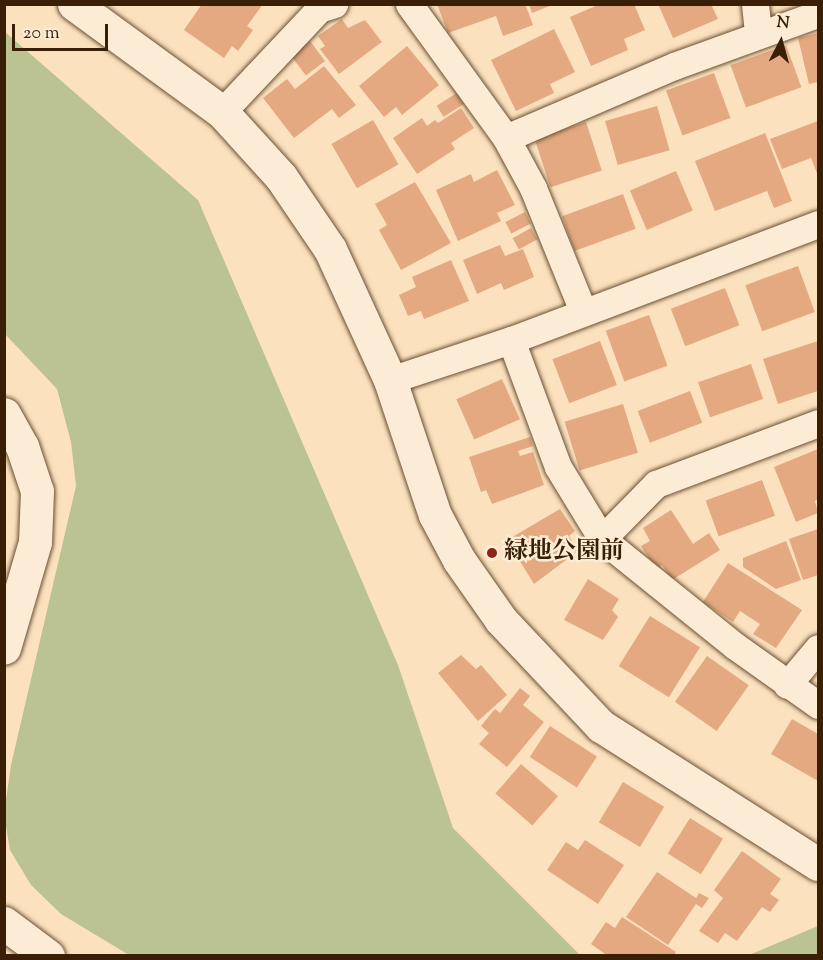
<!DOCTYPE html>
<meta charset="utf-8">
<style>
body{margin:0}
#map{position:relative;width:823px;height:960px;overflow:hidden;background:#fbe1be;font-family:"Sorts Mill Goudy","Noto Serif JP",serif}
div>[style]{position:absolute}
.green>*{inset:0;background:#bcc393}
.building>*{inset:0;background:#e4a980;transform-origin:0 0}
.roads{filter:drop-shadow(0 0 2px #6a5033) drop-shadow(0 0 2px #6a5033)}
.minor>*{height:27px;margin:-13.5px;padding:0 13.5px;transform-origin:13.5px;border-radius:13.5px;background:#fcecd5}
.tertiary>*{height:33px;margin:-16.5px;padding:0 16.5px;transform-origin:16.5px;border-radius:16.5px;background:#fcecd5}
.secondary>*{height:33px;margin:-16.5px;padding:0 16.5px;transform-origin:16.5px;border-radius:16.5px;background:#fcecd5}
.dots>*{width:16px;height:16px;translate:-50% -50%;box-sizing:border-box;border:3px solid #fcecd5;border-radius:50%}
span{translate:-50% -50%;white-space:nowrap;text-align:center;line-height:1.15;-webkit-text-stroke:5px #fcecd5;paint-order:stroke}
.poi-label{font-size:24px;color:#391f05;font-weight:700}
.left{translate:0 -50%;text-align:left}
.frame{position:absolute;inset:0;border:6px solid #391f05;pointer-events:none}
.north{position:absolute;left:751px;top:12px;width:60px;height:60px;-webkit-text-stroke:4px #fcecd5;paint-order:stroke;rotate:6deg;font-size:16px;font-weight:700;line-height:24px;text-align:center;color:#391f05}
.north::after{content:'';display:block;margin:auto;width:21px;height:27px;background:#391f05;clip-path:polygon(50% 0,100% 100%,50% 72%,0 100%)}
.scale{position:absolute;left:12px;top:24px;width:96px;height:27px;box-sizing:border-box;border:3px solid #391f05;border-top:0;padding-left:8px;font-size:18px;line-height:21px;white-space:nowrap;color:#391f05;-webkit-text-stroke:4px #fcecd5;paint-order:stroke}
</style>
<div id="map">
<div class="green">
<div style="clip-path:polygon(4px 31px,198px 200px,398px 665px,453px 828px,580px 955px,129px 955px,61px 914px,31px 885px,10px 850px,4px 814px,11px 765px,76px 486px,71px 442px,57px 389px,5px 334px)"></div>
<div style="clip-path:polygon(818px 926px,818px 955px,749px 955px)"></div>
</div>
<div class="building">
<div style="clip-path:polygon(202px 4px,263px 4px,247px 26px,253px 30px,238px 51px,232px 46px,224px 58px,184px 30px)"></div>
<div style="clip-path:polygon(437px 4px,525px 4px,533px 25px,503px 36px,496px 16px,448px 33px)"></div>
<div style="clip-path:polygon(529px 4px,552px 4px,552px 5px,532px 13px)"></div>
<div style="clip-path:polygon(600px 4px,634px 4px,645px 30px,624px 39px,628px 50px,591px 66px,570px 17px)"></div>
<div style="clip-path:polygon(658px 4px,711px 4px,718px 19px,673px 38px)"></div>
<div style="clip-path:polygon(342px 19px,348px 28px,365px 20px,382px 42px,339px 74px,320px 49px,325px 46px,318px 36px)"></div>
<div style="clip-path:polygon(554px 29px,575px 72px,550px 84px,554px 93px,516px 111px,491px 60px)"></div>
<div style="clip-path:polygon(818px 33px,818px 82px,809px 84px,798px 38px)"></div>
<div style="left:310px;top:41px;width:25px;height:24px;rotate:53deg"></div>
<div style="left:786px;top:45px;width:45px;height:59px;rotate:70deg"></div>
<div style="clip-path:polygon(407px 46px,439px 85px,402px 115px,396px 107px,384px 117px,359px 86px)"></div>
<div style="clip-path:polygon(324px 66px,356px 105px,339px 118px,332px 109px,294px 138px,263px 98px,287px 79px,295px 89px)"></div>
<div style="left:714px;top:73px;width:48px;height:51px;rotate:70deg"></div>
<div style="left:457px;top:93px;width:13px;height:24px;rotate:58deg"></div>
<div style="left:657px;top:106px;width:46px;height:54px;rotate:74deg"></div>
<div style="clip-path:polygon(461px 108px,474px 128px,451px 143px,455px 149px,417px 174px,393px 138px,422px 118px,427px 126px,435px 120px,438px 123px)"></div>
<div style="left:373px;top:120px;width:51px;height:48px;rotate:60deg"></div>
<div style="clip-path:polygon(818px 121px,818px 176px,811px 158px,782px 169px,770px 139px)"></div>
<div style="left:586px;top:122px;width:51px;height:54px;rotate:72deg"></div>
<div style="clip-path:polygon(765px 133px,792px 201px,774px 208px,767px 191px,715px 211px,695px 161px)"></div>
<div style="clip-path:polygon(497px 170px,515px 205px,497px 213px,501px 221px,458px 241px,436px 190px,471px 174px,474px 182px)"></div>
<div style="left:676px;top:171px;width:43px;height:50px;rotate:67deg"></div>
<div style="clip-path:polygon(415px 182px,451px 243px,401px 270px,379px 230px,387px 225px,375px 204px)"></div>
<div style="left:623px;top:194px;width:37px;height:65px;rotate:70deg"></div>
<div style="left:525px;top:212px;width:13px;height:22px;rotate:63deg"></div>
<div style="left:531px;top:228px;width:13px;height:21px;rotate:61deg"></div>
<div style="clip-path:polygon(500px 245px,505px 256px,523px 249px,534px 277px,504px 290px,501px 283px,477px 294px,463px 260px)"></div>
<div style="clip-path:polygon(451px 260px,469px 301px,424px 319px,421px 311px,408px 316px,399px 295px,416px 287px,412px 277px)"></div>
<div style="left:798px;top:266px;width:49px;height:56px;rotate:70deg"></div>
<div style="left:725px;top:288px;width:40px;height:58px;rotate:69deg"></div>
<div style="left:649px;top:315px;width:54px;height:46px;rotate:70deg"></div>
<div style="left:600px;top:341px;width:47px;height:51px;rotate:69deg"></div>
<div style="clip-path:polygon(818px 341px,818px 391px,778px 404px,763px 359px)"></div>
<div style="left:751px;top:364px;width:37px;height:56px;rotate:71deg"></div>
<div style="left:502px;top:379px;width:44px;height:50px;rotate:66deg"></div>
<div style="left:690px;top:391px;width:34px;height:56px;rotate:69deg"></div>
<div style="left:623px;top:404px;width:51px;height:61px;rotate:73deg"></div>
<div style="clip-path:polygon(530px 437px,533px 446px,518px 451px,520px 456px,533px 452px,544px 485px,492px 504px,486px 490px,481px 492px,469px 457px)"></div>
<div style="clip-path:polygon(818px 449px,818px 499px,815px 501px,818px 513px,796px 522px,774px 467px)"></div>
<div style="left:762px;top:480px;width:38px;height:60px;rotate:70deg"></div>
<div style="clip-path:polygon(560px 509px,575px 531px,569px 536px,578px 551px,534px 584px,507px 540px)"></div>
<div style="clip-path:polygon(671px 510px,693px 544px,709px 533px,720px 550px,672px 580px,662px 565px,656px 569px,641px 546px,650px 541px,643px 528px)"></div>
<div style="clip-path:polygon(818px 529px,818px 575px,803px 580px,789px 539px)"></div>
<div style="clip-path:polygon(786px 541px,801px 580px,776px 589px,743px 567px,743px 558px)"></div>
<div style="clip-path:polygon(728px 563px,802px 610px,776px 648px,753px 634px,760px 624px,740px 611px,733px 622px,703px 602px)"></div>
<div style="clip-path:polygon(588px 579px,619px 599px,612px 610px,618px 617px,603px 640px,564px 620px)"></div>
<div style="left:650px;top:616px;width:59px;height:59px;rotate:32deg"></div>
<div style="clip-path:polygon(461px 655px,476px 669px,481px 665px,507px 695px,478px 721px,438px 673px)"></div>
<div style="left:707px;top:656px;width:51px;height:56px;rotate:35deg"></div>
<div style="clip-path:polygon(520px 688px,530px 696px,523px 705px,544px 722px,507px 767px,479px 744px,489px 733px,481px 726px,495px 709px,500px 713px)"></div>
<div style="clip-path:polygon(792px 719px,818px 734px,818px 781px,771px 754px)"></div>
<div style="left:550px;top:726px;width:56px;height:37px;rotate:33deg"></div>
<div style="left:521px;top:764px;width:49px;height:39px;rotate:41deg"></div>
<div style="left:623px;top:782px;width:48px;height:47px;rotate:31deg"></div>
<div style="left:690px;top:818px;width:39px;height:42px;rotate:32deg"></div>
<div style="clip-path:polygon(585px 840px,624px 865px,598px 904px,547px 870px,566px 842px,578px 850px)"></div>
<div style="clip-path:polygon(742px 851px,781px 879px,770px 894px,779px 900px,770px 912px,762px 907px,737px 941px,725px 933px,718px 943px,699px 931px,723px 898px,714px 890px)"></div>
<div style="clip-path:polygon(657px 872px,696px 898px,699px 893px,709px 898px,702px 908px,696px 904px,668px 945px,626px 917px)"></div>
<div style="clip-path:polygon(622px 917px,676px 952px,673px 956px,608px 956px,591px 944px,606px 922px,615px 928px)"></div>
</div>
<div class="roads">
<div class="minor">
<div style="left:409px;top:4px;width:165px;rotate:54.1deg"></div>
<div style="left:506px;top:138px;width:57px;rotate:61.6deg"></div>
<div style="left:533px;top:188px;width:133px;rotate:67.9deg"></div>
<div style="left:755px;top:4px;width:30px;rotate:84deg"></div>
<div style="left:222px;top:112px;width:141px;rotate:-46.7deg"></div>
<div style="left:319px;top:9px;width:16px;rotate:-18deg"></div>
<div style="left:506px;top:138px;width:183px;rotate:-23.2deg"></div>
<div style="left:674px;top:66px;width:153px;rotate:-19.9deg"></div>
<div style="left:511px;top:340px;width:135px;rotate:69.7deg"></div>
<div style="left:558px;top:467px;width:84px;rotate:58.6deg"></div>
<div style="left:602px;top:539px;width:171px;rotate:38.8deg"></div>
<div style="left:735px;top:646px;width:102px;rotate:35.4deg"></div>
<div style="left:390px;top:380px;width:127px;rotate:-18.3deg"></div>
<div style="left:511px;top:340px;width:328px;rotate:-20.7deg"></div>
<div style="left:602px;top:539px;width:77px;rotate:-45.5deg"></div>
<div style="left:656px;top:484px;width:173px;rotate:-20.6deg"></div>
<div style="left:787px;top:685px;width:48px;rotate:-50deg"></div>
</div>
<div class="tertiary">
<div style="left:74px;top:4px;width:183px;rotate:36.1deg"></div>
<div style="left:222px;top:112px;width:88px;rotate:47.8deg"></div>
<div style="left:281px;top:177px;width:87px;rotate:55.8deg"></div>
<div style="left:330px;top:249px;width:144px;rotate:65.4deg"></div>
<div style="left:390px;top:380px;width:142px;rotate:71.6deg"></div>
<div style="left:435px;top:515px;width:51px;rotate:61.9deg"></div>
<div style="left:459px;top:560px;width:73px;rotate:55deg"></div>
<div style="left:501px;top:620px;width:146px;rotate:46.7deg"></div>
<div style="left:601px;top:726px;width:257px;rotate:32.5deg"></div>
</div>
<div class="secondary">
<div style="left:4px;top:414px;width:37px;rotate:61deg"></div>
<div style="left:22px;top:446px;width:47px;rotate:71.6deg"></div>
<div style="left:37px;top:491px;width:51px;rotate:92.2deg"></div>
<div style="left:35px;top:542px;width:110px;rotate:106.3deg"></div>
<div style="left:4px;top:923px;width:55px;rotate:36.9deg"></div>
</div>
</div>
<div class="dots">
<div style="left:492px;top:553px;background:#8f2418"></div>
</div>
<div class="poi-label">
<span class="left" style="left:504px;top:553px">緑地公園前</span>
</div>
<div class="frame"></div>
<div class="north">N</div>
<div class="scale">20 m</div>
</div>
